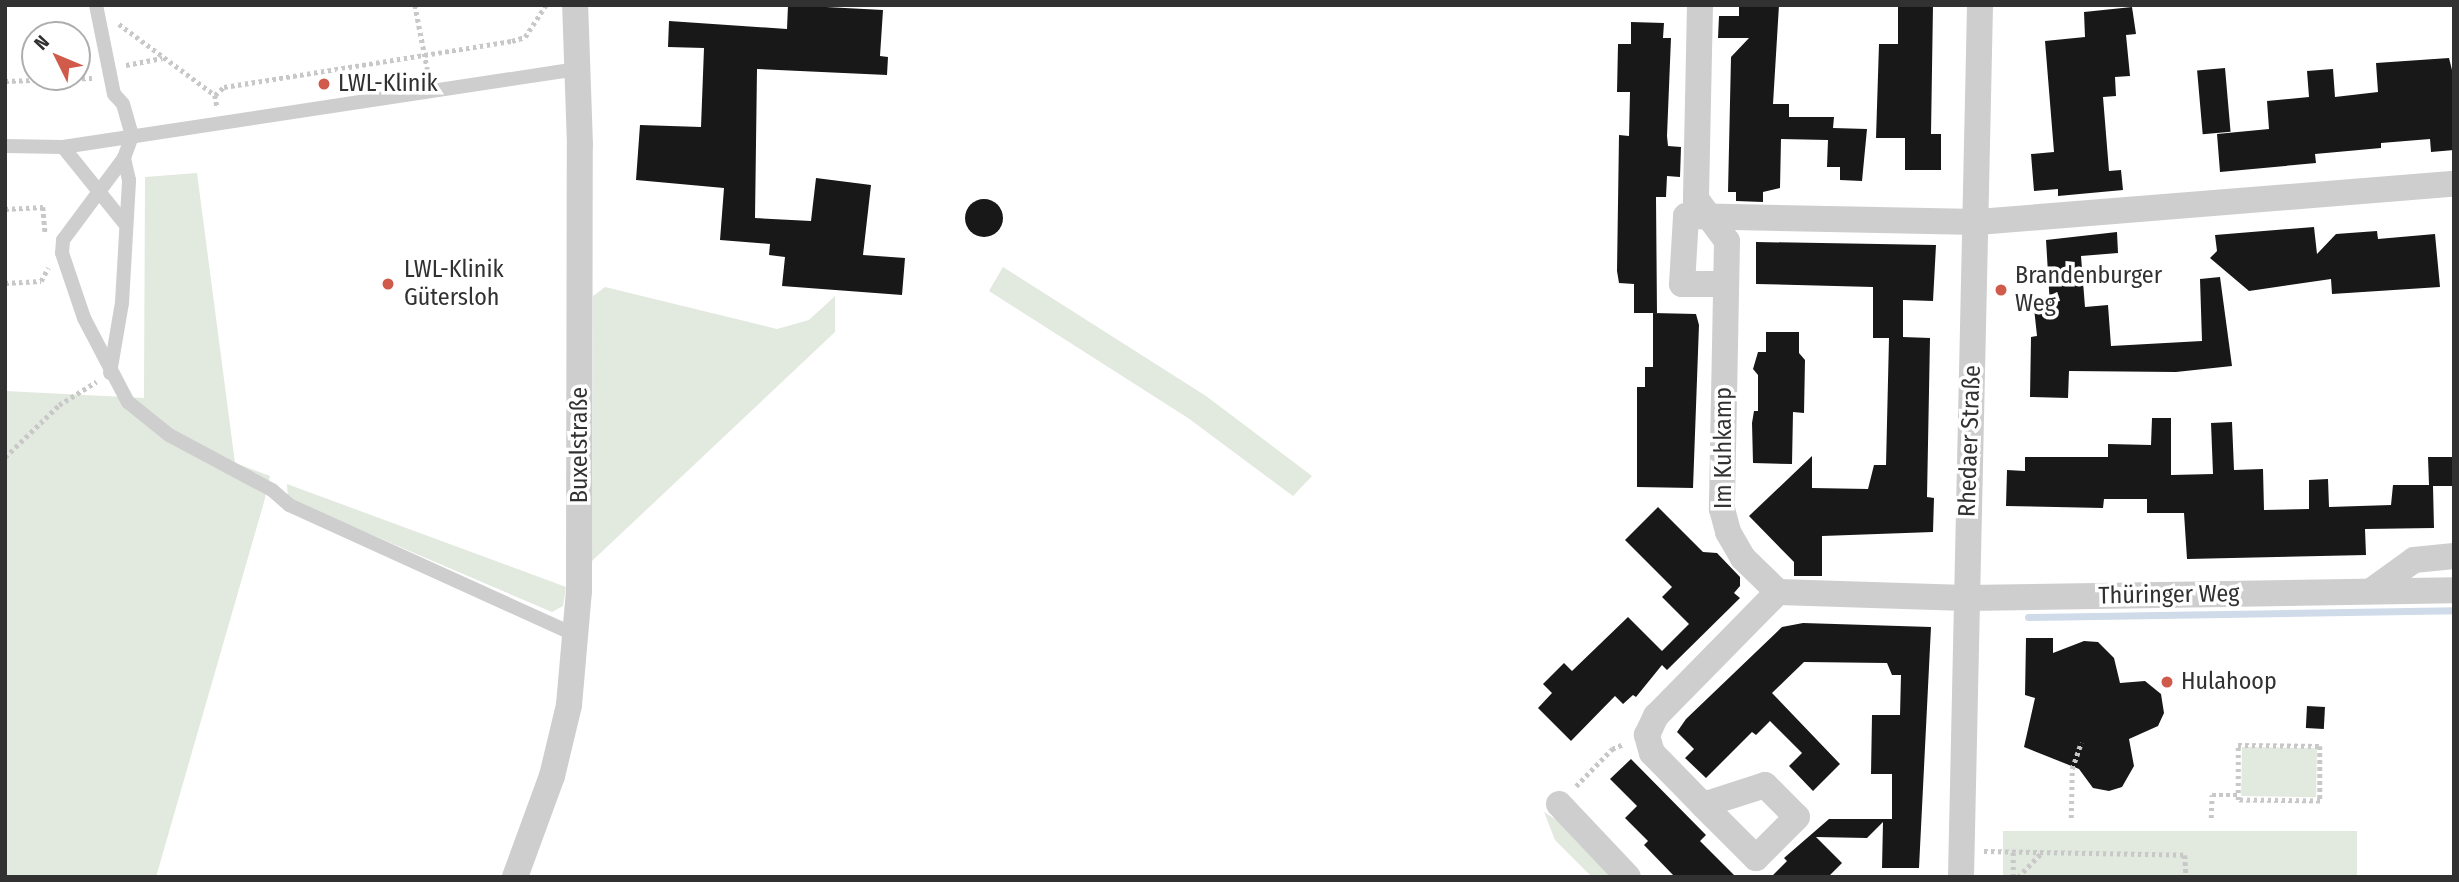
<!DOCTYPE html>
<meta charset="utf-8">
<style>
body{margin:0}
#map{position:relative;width:2459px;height:882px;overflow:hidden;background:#fff;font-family:"Fira Sans Condensed",sans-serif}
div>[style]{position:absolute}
.green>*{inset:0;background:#e2e9df;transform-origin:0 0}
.stream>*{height:7px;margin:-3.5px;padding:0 3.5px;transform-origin:3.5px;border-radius:3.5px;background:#d0dbe9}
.building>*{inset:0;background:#181818;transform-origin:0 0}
.round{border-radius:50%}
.path>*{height:4.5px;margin-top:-2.25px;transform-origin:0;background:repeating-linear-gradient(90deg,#c8c8c8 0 3.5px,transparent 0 7px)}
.service>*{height:14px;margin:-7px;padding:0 7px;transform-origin:7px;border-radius:7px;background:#cecece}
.minor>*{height:26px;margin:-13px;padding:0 13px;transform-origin:13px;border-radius:13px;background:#cecece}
.dots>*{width:19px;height:19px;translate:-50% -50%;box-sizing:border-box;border:4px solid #fff;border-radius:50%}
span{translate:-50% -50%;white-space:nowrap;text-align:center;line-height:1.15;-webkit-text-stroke:7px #fff;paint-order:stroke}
.poi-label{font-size:24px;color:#313131}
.left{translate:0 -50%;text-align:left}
.street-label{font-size:24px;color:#313131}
.frame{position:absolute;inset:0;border:7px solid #313131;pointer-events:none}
.north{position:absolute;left:21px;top:21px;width:70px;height:70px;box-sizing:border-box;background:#fff;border:2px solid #adadad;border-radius:50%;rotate:313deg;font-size:19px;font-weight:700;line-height:28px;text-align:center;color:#313131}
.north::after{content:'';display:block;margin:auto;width:24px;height:32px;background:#d05b4b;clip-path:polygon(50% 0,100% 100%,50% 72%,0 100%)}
</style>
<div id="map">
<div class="green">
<div style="clip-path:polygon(197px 173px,235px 463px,270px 476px,264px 502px,156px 877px,5px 877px,5px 391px,144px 398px,145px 177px)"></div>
<div style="clip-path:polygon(1003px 267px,1206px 396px,1312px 476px,1293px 496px,1188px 418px,989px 291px)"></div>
<div style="clip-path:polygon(605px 287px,777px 329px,809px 320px,835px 296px,835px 332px,592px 561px,593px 296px)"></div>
<div style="clip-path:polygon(287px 484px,566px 587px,563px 606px,552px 612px,288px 499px)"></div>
<div style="left:2242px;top:747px;width:75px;height:49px;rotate:1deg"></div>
<div style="clip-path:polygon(1544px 812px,1568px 827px,1619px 877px,1592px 877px,1555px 840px)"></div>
<div style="left:2003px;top:831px;width:354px;height:46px"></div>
</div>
<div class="stream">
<div style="left:2028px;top:617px;width:426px;rotate:-0.9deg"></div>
</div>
<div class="building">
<div style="clip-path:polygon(788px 5px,883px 10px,880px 56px,888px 57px,887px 75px,757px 69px,755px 218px,811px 221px,816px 178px,871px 185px,863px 255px,905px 258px,902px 295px,782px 286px,785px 257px,769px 255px,770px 244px,720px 240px,724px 188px,636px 180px,640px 125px,701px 127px,704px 48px,668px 47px,669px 21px,787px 29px)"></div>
<div style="clip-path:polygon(1739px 5px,1779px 5px,1773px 104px,1789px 104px,1789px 117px,1834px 117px,1833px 128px,1867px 129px,1862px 181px,1840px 180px,1840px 167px,1827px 167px,1828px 140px,1781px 139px,1780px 188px,1763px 192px,1763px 202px,1736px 201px,1736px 192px,1728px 192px,1731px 57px,1749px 38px,1718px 38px,1719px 16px,1739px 16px)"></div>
<div style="clip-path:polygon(1898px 5px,1933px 5px,1931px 134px,1941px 134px,1941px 170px,1905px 170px,1905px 138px,1876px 138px,1879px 44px,1898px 44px)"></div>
<div style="clip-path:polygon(2132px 7px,2136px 34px,2126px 35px,2130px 76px,2115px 77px,2116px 96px,2103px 97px,2109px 171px,2121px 170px,2123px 190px,2058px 196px,2058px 189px,2034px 191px,2031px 154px,2054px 152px,2045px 41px,2085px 37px,2084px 12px)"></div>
<div style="clip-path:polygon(1631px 22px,1664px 23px,1663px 38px,1671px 38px,1667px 136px,1668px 146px,1681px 147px,1680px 177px,1667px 176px,1666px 197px,1656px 197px,1657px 313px,1634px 313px,1634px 284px,1619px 283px,1617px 271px,1619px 135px,1629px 136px,1630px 92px,1617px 92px,1618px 44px,1631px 44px)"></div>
<div style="clip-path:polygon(2449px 58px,2454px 78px,2454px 150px,2431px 152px,2430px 139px,2381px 143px,2381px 148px,2315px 154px,2316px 163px,2220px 172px,2217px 134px,2269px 129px,2267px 101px,2309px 97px,2307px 71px,2333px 69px,2335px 97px,2378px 92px,2376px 63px)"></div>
<div style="left:2225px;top:68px;width:64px;height:28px;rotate:85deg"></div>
<div class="round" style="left:965px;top:199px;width:38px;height:38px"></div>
<div style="clip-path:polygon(2314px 227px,2317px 254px,2336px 234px,2377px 231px,2378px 239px,2435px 234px,2440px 287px,2332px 294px,2331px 279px,2249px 291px,2210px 258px,2217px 251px,2215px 235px)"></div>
<div style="clip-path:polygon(2117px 232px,2118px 253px,2081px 256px,2085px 307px,2108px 305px,2111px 346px,2202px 341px,2200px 279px,2220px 277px,2232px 366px,2176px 372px,2069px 371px,2068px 398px,2030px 397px,2031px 337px,2037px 336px,2034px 308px,2050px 306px,2046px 240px)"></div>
<div style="clip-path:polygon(1756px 242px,1936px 245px,1933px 301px,1903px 300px,1903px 337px,1930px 338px,1927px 497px,1934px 498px,1933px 532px,1822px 536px,1822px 576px,1794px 576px,1794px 562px,1749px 516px,1812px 456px,1812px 488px,1868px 489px,1874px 465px,1886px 465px,1889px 338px,1873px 338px,1873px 287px,1756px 284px)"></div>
<div style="clip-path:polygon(1653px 313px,1696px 314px,1699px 325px,1693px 488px,1637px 487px,1637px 387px,1645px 387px,1645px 367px,1653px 367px)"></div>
<div style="clip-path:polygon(1766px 332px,1799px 332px,1799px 353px,1805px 360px,1804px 413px,1793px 412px,1792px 464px,1753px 463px,1752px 423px,1754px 411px,1758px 411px,1758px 375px,1753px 369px,1758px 352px,1766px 352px)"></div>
<div style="clip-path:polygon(2152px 418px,2171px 418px,2171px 475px,2213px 474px,2211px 423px,2232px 422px,2234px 470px,2263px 469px,2264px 510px,2309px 509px,2309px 480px,2328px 479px,2329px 507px,2391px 505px,2393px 485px,2429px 485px,2428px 457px,2454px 457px,2454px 486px,2433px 486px,2434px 528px,2365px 529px,2366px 555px,2187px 559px,2184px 513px,2147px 513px,2147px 499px,2104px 499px,2103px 508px,2006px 506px,2007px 470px,2025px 471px,2025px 457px,2108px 457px,2108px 444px,2151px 445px)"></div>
<div style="clip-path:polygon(1658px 507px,1703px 552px,1717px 553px,1740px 577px,1740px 586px,1734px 593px,1740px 598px,1667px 670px,1662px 665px,1636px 697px,1633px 695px,1623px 704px,1615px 696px,1571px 741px,1538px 708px,1552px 693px,1543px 684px,1564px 663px,1572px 671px,1628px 617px,1662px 651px,1689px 624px,1662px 597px,1672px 587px,1625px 540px)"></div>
<div style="clip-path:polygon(1803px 623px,1931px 627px,1919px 868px,1882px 868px,1883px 822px,1867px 838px,1816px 837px,1842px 863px,1828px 877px,1771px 877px,1787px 861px,1784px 858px,1829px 819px,1892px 819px,1892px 774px,1871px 774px,1872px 715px,1900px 715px,1901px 675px,1892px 675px,1887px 663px,1804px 662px,1772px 693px,1840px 764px,1813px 791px,1789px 766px,1802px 753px,1770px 721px,1756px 735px,1752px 732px,1706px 778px,1685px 758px,1694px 749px,1677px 732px,1686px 719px,1782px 627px)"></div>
<div style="clip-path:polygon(2026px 638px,2053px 638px,2053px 653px,2084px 641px,2098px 642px,2114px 658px,2120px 683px,2145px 681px,2161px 694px,2164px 713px,2158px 726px,2129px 739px,2134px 766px,2122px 787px,2109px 791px,2093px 788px,2079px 769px,2024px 747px,2035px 698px,2025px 695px)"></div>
<div style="left:2307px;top:706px;width:18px;height:22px;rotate:3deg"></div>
<div style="clip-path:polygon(1631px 759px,1706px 835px,1700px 841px,1736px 877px,1675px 877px,1644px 845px,1648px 841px,1625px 818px,1637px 806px,1610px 779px)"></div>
</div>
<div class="path">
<div style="left:415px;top:5px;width:68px;rotate:79deg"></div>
<div style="left:119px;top:24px;width:119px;rotate:36.5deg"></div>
<div style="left:215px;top:95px;width:11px;rotate:80deg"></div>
<div style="left:126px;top:65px;width:37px;rotate:-11deg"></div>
<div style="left:5px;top:81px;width:87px;rotate:-2deg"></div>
<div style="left:215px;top:95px;width:12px;rotate:-42deg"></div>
<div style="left:224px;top:87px;width:292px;rotate:-9.1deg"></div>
<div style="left:512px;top:41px;width:14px;rotate:-17deg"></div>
<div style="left:525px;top:37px;width:38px;rotate:-57deg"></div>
<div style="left:5px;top:209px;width:38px;rotate:-3deg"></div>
<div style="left:43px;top:207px;width:25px;rotate:85deg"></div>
<div style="left:5px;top:283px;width:36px;rotate:-3deg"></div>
<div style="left:41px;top:281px;width:15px;rotate:-62deg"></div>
<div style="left:5px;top:457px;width:75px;rotate:-43.9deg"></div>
<div style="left:59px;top:405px;width:44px;rotate:-31.9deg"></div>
<div style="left:2238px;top:745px;width:82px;rotate:0.7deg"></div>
<div style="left:2320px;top:746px;width:55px;rotate:90deg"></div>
<div style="left:2320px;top:801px;width:82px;rotate:-179.3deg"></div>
<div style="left:2238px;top:800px;width:55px;rotate:-90deg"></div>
<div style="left:1576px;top:786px;width:52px;rotate:-45.8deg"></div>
<div style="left:1612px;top:749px;width:13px;rotate:-23deg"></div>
<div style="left:2071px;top:818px;width:49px;rotate:-88.8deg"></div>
<div style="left:2072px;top:769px;width:28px;rotate:-71deg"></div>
<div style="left:2211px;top:818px;width:23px;rotate:-88deg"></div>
<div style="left:2212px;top:795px;width:26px"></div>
<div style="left:1984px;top:851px;width:201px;rotate:1.1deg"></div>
<div style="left:2185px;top:855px;width:22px;rotate:87deg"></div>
<div style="left:2013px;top:877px;width:25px;rotate:-90deg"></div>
<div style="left:2018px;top:877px;width:33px;rotate:-46deg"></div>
</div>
<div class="service">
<div style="left:96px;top:5px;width:91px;rotate:78.6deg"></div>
<div style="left:114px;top:94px;width:13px;rotate:48deg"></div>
<div style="left:123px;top:104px;width:33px;rotate:74deg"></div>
<div style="left:132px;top:136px;width:23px;rotate:110deg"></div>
<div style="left:124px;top:158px;width:102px;rotate:126.6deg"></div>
<div style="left:63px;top:240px;width:13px;rotate:94deg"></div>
<div style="left:62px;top:253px;width:69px;rotate:71.3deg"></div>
<div style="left:84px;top:318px;width:95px;rotate:62.4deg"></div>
<div style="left:128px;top:402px;width:53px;rotate:38.8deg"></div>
<div style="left:169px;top:435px;width:117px;rotate:28.1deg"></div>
<div style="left:272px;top:490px;width:23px;rotate:41deg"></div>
<div style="left:289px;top:505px;width:315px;rotate:24.4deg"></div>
<div style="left:5px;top:146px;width:58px;rotate:1deg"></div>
<div style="left:63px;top:147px;width:520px;rotate:-8.63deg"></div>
<div style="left:63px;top:147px;width:100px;rotate:51.1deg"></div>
<div style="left:110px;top:373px;width:71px;rotate:-80.3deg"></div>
<div style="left:122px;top:303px;width:123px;rotate:-86.7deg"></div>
<div style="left:129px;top:180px;width:23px;rotate:-103deg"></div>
</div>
<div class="minor">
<div style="left:1700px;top:5px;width:194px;rotate:91.2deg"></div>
<div style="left:1696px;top:199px;width:52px;rotate:53.6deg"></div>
<div style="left:1727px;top:241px;width:268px;rotate:91.1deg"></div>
<div style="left:1722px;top:509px;width:24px;rotate:75deg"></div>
<div style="left:1728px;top:532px;width:30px;rotate:60deg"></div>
<div style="left:1743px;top:558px;width:49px;rotate:44.2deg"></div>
<div style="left:1778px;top:592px;width:188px;rotate:1.8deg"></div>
<div style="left:1966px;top:598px;width:488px;rotate:-0.9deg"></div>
<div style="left:1725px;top:284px;width:43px;rotate:180deg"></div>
<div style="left:1682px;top:284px;width:68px;rotate:-86.6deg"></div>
<div style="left:1686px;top:216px;width:292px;rotate:1.2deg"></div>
<div style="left:1978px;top:222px;width:478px;rotate:-4.6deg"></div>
<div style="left:2371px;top:591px;width:53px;rotate:-35.8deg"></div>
<div style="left:2414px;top:560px;width:40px;rotate:-5.7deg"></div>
<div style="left:1559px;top:804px;width:100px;rotate:46.6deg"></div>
<div style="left:1703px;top:805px;width:65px;rotate:-17.9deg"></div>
<div style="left:1765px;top:785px;width:45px;rotate:45deg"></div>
<div style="left:1797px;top:817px;width:58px;rotate:135deg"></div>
<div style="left:1756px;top:858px;width:75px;rotate:-135deg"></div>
<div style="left:1703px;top:805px;width:73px;rotate:-134.4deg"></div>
<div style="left:1652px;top:753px;width:19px;rotate:-106deg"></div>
<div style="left:1647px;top:735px;width:21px;rotate:-65deg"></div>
<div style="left:1656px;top:716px;width:174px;rotate:-45.5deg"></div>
<div style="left:515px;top:877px;width:108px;rotate:-69.9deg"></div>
<div style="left:552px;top:776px;width:73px;rotate:-76.5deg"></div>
<div style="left:569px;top:705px;width:114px;rotate:-85deg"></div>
<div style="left:579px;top:591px;width:446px;rotate:-89.9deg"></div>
<div style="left:580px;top:145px;width:140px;rotate:-92deg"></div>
<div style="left:1961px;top:877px;width:872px;rotate:-88.75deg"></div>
</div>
<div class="dots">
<div style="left:324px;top:84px;background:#d05b4b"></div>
<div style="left:388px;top:284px;background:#d05b4b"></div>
<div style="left:2001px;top:290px;background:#d05b4b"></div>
<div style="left:2167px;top:682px;background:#d05b4b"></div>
</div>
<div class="poi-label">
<span class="left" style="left:338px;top:84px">LWL-Klinik</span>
<span class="left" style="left:404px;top:284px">LWL-Klinik<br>Gütersloh</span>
<span class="left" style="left:2015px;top:290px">Brandenburger<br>Weg</span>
<span class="left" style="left:2181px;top:682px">Hulahoop</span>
</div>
<div class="street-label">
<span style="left:1970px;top:441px;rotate:-88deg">Rhedaer Straße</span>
<span style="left:580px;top:445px;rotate:-90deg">Buxelstraße</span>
<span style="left:1724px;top:448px;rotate:-90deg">Im Kuhkamp</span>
<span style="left:2169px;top:595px;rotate:-1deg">Thüringer Weg</span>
</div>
<div class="frame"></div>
<div class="north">N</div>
</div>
